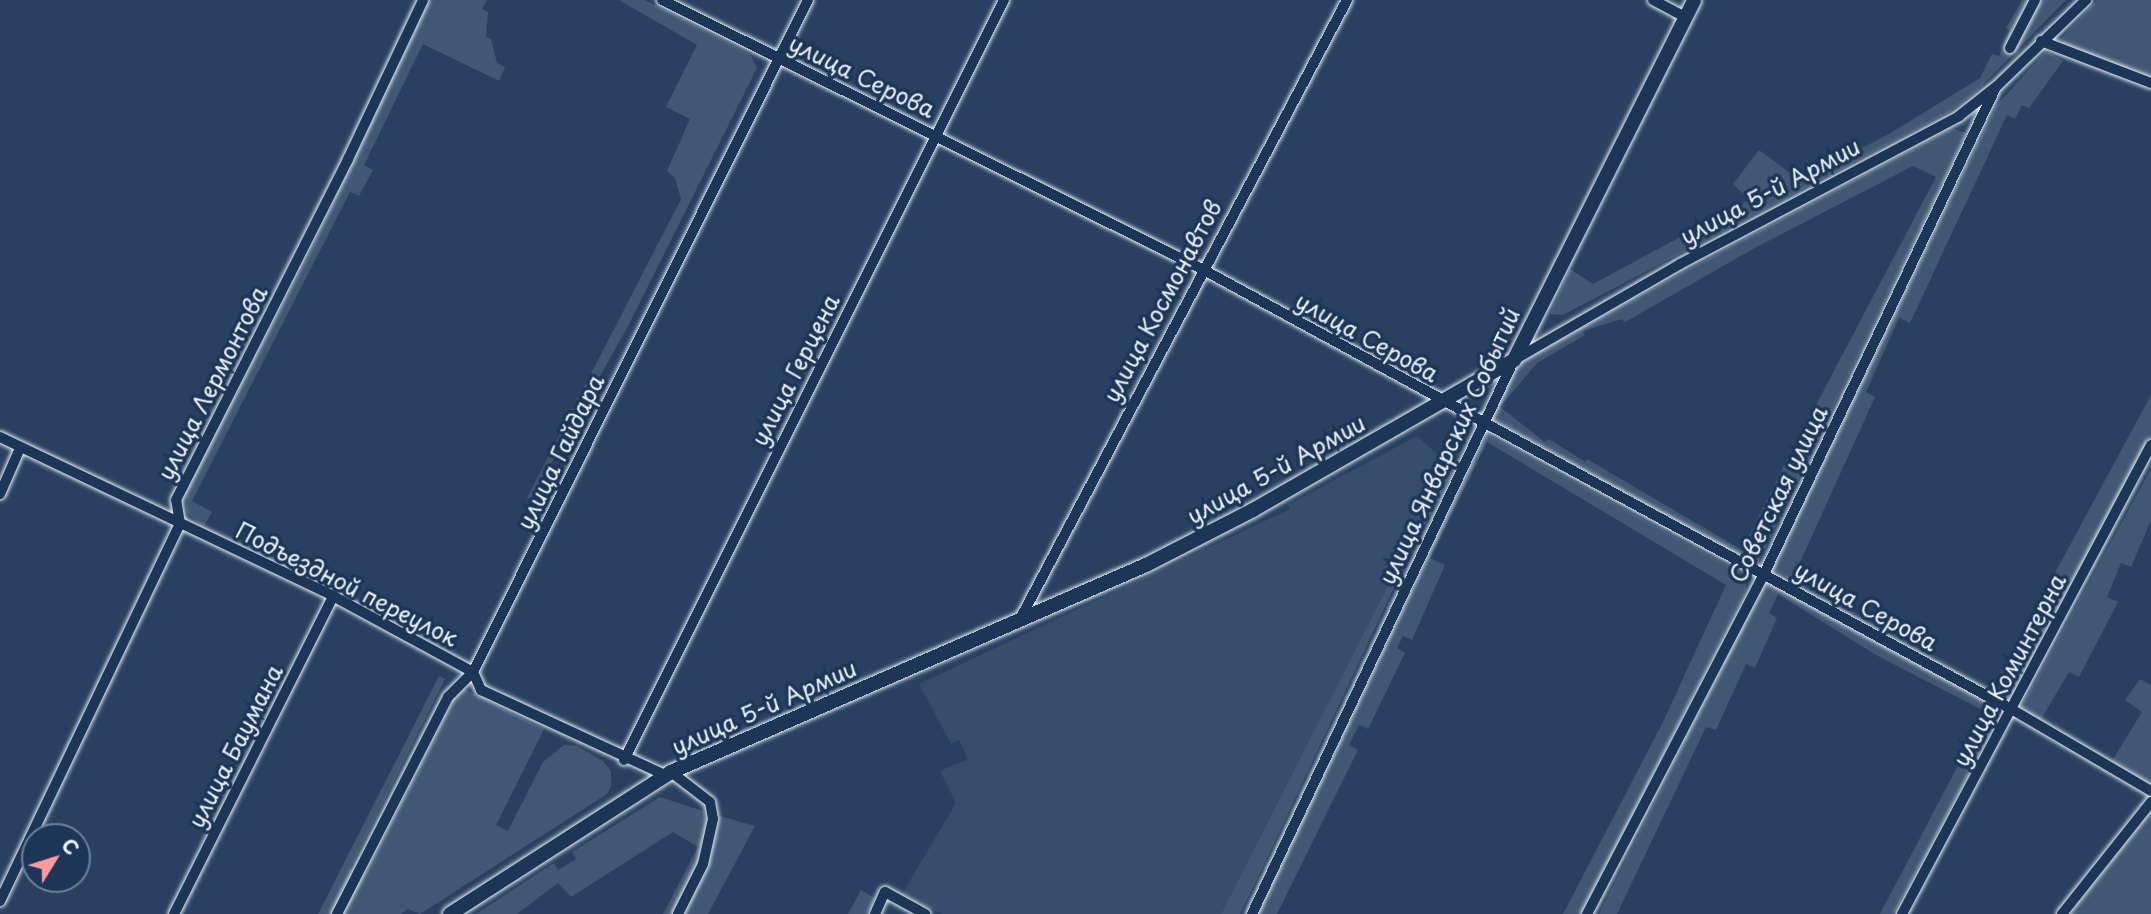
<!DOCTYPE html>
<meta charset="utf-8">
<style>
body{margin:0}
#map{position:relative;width:2151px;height:914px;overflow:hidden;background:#294061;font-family:"Playpen Sans",sans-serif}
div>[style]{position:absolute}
.built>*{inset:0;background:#364d6b}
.green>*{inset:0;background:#415774}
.roads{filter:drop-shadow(0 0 2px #e8f1f8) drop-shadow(0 0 2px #e8f1f8)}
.minor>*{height:10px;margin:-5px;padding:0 5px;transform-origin:5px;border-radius:5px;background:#1d3557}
.tertiary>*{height:14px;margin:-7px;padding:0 7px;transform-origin:7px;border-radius:7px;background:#1d3557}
span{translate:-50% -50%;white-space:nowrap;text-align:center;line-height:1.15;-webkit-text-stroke:7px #1d3557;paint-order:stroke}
.street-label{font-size:23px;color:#e8f1f8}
.north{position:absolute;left:21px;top:823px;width:70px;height:70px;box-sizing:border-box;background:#1d3557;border:2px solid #6e8097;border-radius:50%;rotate:52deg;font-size:19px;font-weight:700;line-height:28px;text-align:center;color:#e8f1f8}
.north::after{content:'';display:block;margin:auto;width:24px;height:32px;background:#ff9aa2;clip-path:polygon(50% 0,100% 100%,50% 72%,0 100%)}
</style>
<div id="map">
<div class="built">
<div style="clip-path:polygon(1417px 436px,1449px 465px,1221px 914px,942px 914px,902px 894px,956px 803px,940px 771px,968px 759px,959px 740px,951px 744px,919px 684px,1290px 509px,1288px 505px)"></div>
</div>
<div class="green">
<div style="clip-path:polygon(429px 0,487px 0,482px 9px,488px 12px,486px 37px,491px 39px,497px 63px,505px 67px,499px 81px,423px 44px,364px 165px,373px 170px,359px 196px,350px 192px,192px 501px,212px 512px,204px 527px,187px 513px,185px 492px,310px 253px)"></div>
<div style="clip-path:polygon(619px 0,645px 0,750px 54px,757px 68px,627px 328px,531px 499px,527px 498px,681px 199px,675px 178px,667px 171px,690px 119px,666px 107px,697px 45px)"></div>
<div style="clip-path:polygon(2022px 0,2066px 0,1976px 92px,1949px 112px,1563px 315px,1550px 314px,1570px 269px,1593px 284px,1749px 200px,1733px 184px,1759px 150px,1800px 180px,1889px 134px,1980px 78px,1992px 54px,1999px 56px,2010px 31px,2006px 28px)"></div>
<div style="clip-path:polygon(2097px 0,2151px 0,2151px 79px,2079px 53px,2060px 40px)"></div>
<div style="clip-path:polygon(2046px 51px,2063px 61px,2029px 108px,2022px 105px,2015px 119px,2007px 115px,1910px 323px,1899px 318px,1866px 392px,1875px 397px,1792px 580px,1772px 569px,1996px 106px)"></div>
<div style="clip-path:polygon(evenodd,1952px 128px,1966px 133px,1757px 565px,1489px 417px,1510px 374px,1538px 350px,1952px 128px,1913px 166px,1936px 177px,1797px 441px,1803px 444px,1795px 460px,1788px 457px,1742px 550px,1587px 459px,1585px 462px,1549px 439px,1545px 442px,1500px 407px,1537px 363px,1585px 335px,1583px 331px,1622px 319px,1625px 322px,1751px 250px,1913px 166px)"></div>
<div style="clip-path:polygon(2151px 395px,2151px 444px,2010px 701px,1989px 695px)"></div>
<div style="clip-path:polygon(1487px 434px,1738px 571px,1746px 581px,1746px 590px,1582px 914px,1563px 914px,1662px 724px,1726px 585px,1487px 442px,1430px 558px,1445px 565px,1412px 640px,1403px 636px,1397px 648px,1405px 653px,1368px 729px,1359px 725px,1349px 745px,1358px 750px,1277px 914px,1258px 914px)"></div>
<div style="clip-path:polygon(1449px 465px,1454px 469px,1404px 566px,1259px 875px,1240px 914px,1221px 914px)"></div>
<div style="clip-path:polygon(2151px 469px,2151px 520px,2131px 567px,2121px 563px,2107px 597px,2118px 602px,2079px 677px,2069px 672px,2040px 721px,2020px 709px)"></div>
<div style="clip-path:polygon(1771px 584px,1988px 702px,1993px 711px,1992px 730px,1893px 914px,1880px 914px,1986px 712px,1876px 655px,1778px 594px,1769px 613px,1777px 618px,1755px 668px,1746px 664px,1716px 730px,1706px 727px,1617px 914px,1599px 914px,1755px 601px,1764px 585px)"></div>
<div style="clip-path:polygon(439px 676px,445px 679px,350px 869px,365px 876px,460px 687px,544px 729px,496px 825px,508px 831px,543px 762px,564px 745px,577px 746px,603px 761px,611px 771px,611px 786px,607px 794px,420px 914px,408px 909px,401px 914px,318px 914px)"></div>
<div style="clip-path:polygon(2140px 679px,2151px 685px,2151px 786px,2112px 761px,2142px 712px,2125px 700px)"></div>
<div style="clip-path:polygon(660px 797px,703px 811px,708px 826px,704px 853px,674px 914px,663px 914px,698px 847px,673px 832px,571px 897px,558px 883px,517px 914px,476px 914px,554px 863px,558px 870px,576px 859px,572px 852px)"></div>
<div style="clip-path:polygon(2151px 811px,2151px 914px,2070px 914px,2080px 901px)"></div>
<div style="clip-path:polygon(720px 816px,755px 826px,708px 914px,685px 914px,709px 860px)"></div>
<div style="clip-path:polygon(861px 890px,875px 898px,867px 914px,848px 914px)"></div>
</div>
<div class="roads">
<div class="minor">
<div style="left:662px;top:0;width:603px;rotate:26.48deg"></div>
<div style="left:1202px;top:269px;width:923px;rotate:28.54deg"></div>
<div style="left:2013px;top:710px;width:160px;rotate:30.4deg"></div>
<div style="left:1653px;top:0;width:36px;rotate:28deg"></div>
<div style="left:2041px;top:41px;width:118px;rotate:20.9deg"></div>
<div style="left:2010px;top:48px;width:54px;rotate:-62.5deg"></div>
<div style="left:0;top:437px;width:369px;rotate:25.5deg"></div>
<div style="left:333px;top:596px;width:159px;rotate:28.5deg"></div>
<div style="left:473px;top:672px;width:20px;rotate:66deg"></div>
<div style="left:481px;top:690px;width:203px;rotate:24.8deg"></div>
<div style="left:0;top:494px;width:50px;rotate:-66.5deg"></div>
<div style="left:1018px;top:623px;width:705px;rotate:-62.16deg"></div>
<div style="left:624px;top:760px;width:850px;rotate:-63.43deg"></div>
<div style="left:671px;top:772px;width:49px;rotate:37.6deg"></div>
<div style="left:710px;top:802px;width:17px;rotate:80deg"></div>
<div style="left:713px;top:819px;width:46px;rotate:102.5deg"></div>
<div style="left:703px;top:864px;width:56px;rotate:116.6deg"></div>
<div style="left:0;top:901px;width:418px;rotate:-64.5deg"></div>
<div style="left:180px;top:524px;width:24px;rotate:-99deg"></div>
<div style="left:176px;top:500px;width:382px;rotate:-63.2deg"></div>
<div style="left:348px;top:159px;width:176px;rotate:-64.7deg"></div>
<div style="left:174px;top:914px;width:356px;rotate:-63.4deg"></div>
<div style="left:337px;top:914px;width:244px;rotate:-62.9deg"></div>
<div style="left:448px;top:697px;width:35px;rotate:-45deg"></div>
<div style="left:473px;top:672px;width:751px;rotate:-63.5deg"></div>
<div style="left:875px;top:914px;width:24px;rotate:-66deg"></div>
<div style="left:885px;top:892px;width:46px;rotate:28.8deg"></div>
<div style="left:1252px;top:914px;width:613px;rotate:-64.69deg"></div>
<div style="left:1514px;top:360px;width:192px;rotate:-30deg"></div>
<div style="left:1680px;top:264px;width:316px;rotate:-27.9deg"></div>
<div style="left:1959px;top:116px;width:48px;rotate:-38.3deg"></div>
<div style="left:1997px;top:86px;width:124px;rotate:-44deg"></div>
<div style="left:1587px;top:914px;width:383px;rotate:-62.5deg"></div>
<div style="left:1764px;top:574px;width:537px;rotate:-64.53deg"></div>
<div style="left:1902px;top:914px;width:531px;rotate:-62.04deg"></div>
<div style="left:2062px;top:914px;width:143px;rotate:-51.5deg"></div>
</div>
<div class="tertiary">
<div style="left:450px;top:914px;width:263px;rotate:-32.7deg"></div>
<div style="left:671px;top:772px;width:518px;rotate:-23.55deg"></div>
<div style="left:1146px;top:565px;width:120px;rotate:-27.2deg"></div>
<div style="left:1253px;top:510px;width:301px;rotate:-29.9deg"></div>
<div style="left:1514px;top:360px;width:402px;rotate:-63.4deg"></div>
</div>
</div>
<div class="street-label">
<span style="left:862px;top:76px;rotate:26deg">улица Серова</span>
<span style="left:1770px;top:191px;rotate:-28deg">улица 5-й Армии</span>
<span style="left:1162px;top:301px;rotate:-62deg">улица Космонавтов</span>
<span style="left:1367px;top:337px;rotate:29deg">улица Серова</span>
<span style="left:795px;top:370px;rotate:-63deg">улица Герцена</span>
<span style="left:212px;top:383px;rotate:-63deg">улица Лермонтова</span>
<span style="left:1449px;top:446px;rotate:-65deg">улица Январских Событий</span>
<span style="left:560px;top:452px;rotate:-64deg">улица Гайдара</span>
<span style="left:1276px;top:469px;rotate:-29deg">улица 5-й Армии</span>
<span style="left:1778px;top:494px;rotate:-64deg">Советская улица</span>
<span style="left:347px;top:584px;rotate:27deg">Подъездной переулок</span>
<span style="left:1866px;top:606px;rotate:29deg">улица Серова</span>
<span style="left:2009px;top:670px;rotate:-62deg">улица Коминтерна</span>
<span style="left:764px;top:707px;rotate:-24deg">улица 5-й Армии</span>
<span style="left:235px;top:746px;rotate:-63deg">улица Баумана</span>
</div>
<div class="north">С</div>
</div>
